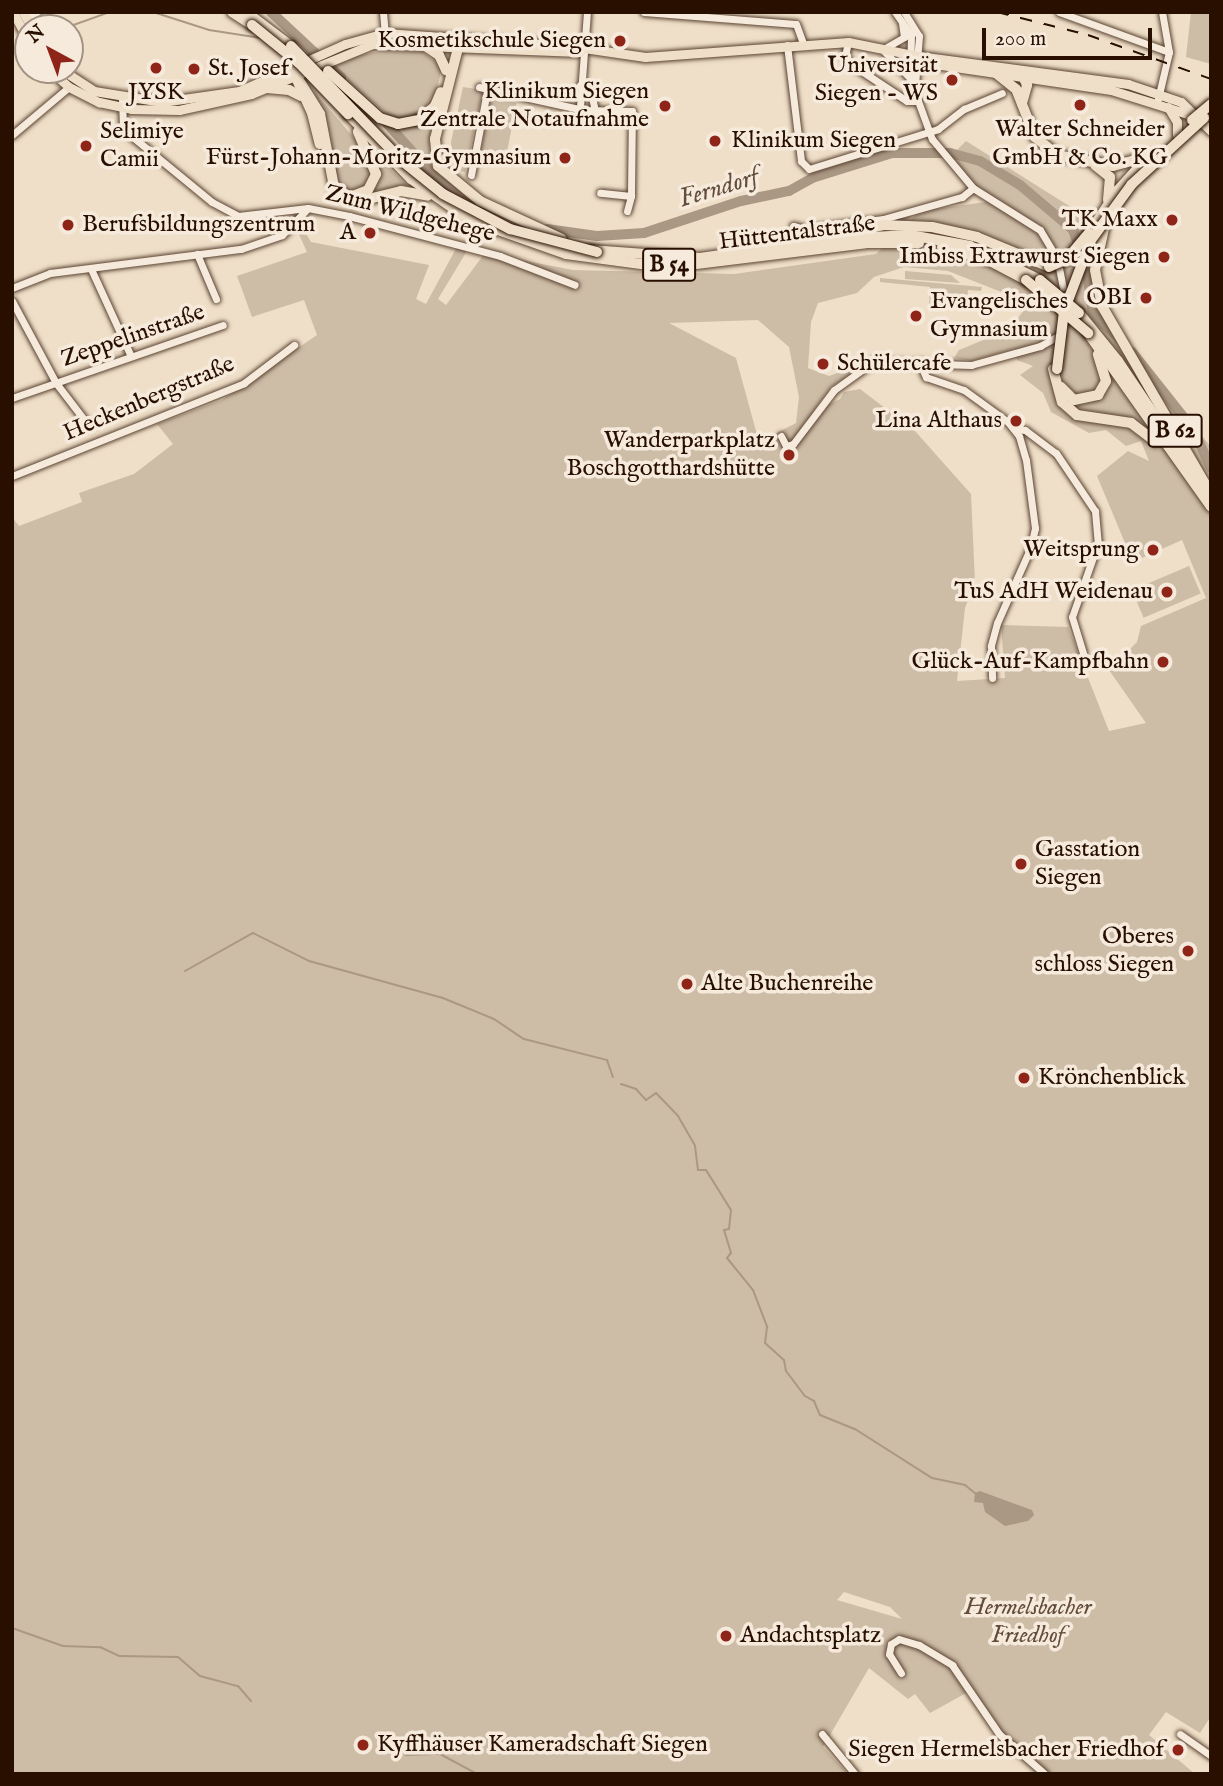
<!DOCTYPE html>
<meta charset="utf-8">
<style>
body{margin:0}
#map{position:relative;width:1223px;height:1786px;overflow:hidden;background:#efdfc8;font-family:"IM FELL English",serif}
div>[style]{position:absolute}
.green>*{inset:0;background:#cdbca6;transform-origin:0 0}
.water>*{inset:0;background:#ab9884}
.stream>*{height:2px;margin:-1px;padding:0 1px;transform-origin:1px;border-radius:1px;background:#ab9884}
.river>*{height:10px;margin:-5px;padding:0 5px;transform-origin:5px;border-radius:5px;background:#ab9884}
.roads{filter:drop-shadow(0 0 2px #5a4332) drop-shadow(0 0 2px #5a4332)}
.minor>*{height:7px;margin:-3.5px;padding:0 3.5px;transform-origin:3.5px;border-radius:3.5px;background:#f5eadb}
.major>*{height:9px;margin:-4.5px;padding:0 4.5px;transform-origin:4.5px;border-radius:4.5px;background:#efdfc8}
.highway>*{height:10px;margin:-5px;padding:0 5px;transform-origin:5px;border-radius:5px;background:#efdfc8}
.rail>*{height:2px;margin-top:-1px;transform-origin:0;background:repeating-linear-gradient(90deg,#280f00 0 12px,transparent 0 24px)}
.bridges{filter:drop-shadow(0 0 2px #280f00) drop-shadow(0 0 2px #280f00)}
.highway-bridge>*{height:10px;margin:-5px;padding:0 5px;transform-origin:5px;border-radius:5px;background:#efdfc8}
.dots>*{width:19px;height:19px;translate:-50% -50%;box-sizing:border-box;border:4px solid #f5eadb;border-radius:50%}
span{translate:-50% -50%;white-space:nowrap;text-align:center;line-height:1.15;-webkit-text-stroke:7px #f5eadb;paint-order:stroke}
.shield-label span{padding:2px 5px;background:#f5eadb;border:2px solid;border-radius:5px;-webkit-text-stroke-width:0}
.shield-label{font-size:23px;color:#280f00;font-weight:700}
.poi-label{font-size:24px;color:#280f00}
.right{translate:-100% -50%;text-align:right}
.left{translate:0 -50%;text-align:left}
.street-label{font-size:24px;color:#280f00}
.park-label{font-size:24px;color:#624c3a;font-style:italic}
.water-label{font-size:26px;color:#634d3b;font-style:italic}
.frame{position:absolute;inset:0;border:14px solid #280f00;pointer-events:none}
.north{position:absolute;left:14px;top:14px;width:70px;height:70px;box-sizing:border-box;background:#f5eadb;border:2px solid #a39283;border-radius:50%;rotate:319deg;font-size:19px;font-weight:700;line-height:28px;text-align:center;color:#280f00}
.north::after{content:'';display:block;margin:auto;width:24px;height:32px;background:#8f2418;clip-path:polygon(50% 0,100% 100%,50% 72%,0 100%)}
.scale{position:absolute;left:982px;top:28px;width:170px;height:32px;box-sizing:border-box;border:4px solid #280f00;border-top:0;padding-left:9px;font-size:21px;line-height:24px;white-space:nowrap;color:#280f00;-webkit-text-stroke:5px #f5eadb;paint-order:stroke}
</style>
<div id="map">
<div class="green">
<div style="clip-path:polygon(1191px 12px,1211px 12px,1211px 64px,1186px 57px)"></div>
<div style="clip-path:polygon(381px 51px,422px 52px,442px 66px,436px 95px,424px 113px,402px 120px,390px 117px,332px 66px,347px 58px)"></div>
<div style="clip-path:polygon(463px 87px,483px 90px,465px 172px,453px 170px,451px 142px)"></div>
<div style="clip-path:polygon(314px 91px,359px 144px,371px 169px,366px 187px,348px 192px,335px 183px,328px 127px)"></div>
<div style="left:491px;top:98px;width:26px;height:61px;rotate:11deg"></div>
<div style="clip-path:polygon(437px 112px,429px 149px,433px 172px,396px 129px,421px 124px)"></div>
<div style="clip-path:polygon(evenodd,966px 141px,1085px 216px,1105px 315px,1211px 447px,1211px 1716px,1200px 1733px,1166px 1712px,1149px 1735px,1195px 1774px,1045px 1774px,1014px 1750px,968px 1692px,930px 1713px,915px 1694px,908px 1699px,869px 1668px,823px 1747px,848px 1774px,12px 1774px,12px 517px,19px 526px,82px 502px,79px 493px,134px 474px,173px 444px,157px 424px,222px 400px,317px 335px,304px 300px,252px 317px,237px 276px,307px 252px,297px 230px,301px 225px,311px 242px,429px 265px,416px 299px,426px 304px,459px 243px,470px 246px,438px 299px,446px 305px,485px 253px,573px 270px,734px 274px,876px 254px,920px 211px,993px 201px,971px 184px,950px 157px,966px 141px,904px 267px,948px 271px,1014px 297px,1024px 310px,1010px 329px,959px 350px,954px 358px,972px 361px,1015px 349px,1017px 360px,1033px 366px,1020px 375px,1043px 393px,1051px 412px,1089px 433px,1106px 430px,1126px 446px,1141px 441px,1149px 461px,1128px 451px,1097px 476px,1133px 562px,1182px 540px,1206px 598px,1141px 626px,1137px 642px,1109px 670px,1146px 723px,1109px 731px,1068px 627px,1001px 625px,1005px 678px,957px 681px,965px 608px,975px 583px,971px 494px,915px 431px,860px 389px,844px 392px,840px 399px,813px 412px,831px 387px,872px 360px,829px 376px,808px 368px,811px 322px,818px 303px,857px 293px,874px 277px,904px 267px,966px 141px,758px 320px,789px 347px,799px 397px,796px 423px,759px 442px,736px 358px,669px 323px,758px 320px,966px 141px,844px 1592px,890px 1607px,902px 1619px,837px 1600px,844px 1592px)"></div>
<div style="clip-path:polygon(376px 156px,407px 185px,373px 192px,380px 173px)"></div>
<div style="clip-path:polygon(905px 271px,951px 275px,960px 283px,905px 279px)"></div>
<div style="clip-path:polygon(880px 278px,982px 287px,981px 291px,968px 290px,966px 310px,929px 306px,930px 287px,880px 282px)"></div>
<div style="left:1189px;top:566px;width:30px;height:62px;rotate:67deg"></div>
</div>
<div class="water">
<div style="clip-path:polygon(980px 1491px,1032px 1510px,1034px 1515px,1028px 1521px,1005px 1526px,985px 1512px,983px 1503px,974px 1502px,975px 1493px)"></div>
</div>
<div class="stream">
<div style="left:153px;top:12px;width:59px;rotate:17.8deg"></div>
<div style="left:209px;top:30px;width:52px;rotate:8.9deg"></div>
<div style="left:65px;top:28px;width:48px;rotate:-19.6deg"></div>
<div style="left:294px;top:41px;width:12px;rotate:9deg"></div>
<div style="left:185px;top:971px;width:78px;rotate:-29.2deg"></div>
<div style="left:253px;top:933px;width:63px;rotate:26.6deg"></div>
<div style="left:309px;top:961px;width:139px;rotate:15.4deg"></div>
<div style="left:443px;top:998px;width:55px;rotate:22.4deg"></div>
<div style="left:494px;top:1019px;width:36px;rotate:34deg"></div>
<div style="left:524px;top:1039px;width:86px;rotate:14.2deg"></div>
<div style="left:607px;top:1060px;width:18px;rotate:71deg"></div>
<div style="left:621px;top:1084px;width:16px;rotate:18deg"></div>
<div style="left:636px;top:1089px;width:15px;rotate:48deg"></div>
<div style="left:646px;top:1100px;width:12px;rotate:-35deg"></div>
<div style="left:656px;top:1093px;width:32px;rotate:46deg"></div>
<div style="left:678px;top:1116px;width:34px;rotate:60deg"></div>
<div style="left:695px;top:1146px;width:24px;rotate:83deg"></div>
<div style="left:698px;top:1170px;width:8px"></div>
<div style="left:706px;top:1170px;width:47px;rotate:58deg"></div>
<div style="left:731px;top:1210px;width:19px;rotate:96deg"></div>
<div style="left:729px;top:1229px;width:5px;rotate:169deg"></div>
<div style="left:724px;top:1230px;width:24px;rotate:73deg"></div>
<div style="left:731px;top:1253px;width:6px;rotate:129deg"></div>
<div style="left:727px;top:1258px;width:41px;rotate:50.9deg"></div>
<div style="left:753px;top:1290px;width:40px;rotate:69deg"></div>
<div style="left:767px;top:1327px;width:16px;rotate:97deg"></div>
<div style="left:765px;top:1343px;width:25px;rotate:42deg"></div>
<div style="left:784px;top:1360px;width:11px;rotate:80deg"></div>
<div style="left:786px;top:1371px;width:31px;rotate:53deg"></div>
<div style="left:805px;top:1396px;width:10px;rotate:29deg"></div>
<div style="left:814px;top:1401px;width:15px;rotate:67deg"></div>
<div style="left:820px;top:1415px;width:38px;rotate:22deg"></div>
<div style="left:855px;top:1429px;width:91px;rotate:32.5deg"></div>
<div style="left:932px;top:1478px;width:34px;rotate:12deg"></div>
<div style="left:965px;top:1485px;width:13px;rotate:39deg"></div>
<div style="left:12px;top:1628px;width:54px;rotate:19.4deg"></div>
<div style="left:63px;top:1646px;width:37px;rotate:2deg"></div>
<div style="left:100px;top:1647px;width:21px;rotate:25deg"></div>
<div style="left:119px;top:1656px;width:59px;rotate:1deg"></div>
<div style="left:178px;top:1657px;width:29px;rotate:41deg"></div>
<div style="left:200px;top:1676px;width:39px;rotate:15deg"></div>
<div style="left:238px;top:1686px;width:20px;rotate:49deg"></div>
<div style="left:382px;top:1737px;width:30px;rotate:37deg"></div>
<div style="left:406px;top:1755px;width:34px;rotate:-2deg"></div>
<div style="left:440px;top:1754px;width:42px;rotate:28.4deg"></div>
</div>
<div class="river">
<div style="left:271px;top:12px;width:96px;rotate:42.9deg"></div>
<div style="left:382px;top:118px;width:81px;rotate:48deg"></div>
<div style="left:436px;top:178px;width:54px;rotate:29.9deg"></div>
<div style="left:547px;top:229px;width:50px;rotate:8deg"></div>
<div style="left:597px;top:236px;width:47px;rotate:-3.7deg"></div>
<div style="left:644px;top:233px;width:102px;rotate:-18.3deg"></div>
<div style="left:741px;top:201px;width:49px;rotate:-11.8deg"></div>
<div style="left:789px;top:191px;width:26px;rotate:-29deg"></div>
<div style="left:812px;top:178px;width:84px;rotate:-17.4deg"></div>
<div style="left:892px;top:153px;width:58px"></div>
<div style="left:950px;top:153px;width:31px;rotate:15deg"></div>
<div style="left:980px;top:161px;width:47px;rotate:31deg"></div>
<div style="left:1020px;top:185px;width:70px;rotate:40.3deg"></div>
<div style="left:1073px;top:230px;width:37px;rotate:70deg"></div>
<div style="left:1086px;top:265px;width:49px;rotate:81.9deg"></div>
<div style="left:1093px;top:314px;width:38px;rotate:43deg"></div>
<div style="left:1132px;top:352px;width:98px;rotate:51.6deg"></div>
<div style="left:1193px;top:429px;width:43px;rotate:65.2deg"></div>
</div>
<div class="roads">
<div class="minor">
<div style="left:383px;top:12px;width:21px;rotate:85deg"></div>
<div style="left:644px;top:12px;width:152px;rotate:4.5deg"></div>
<div style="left:796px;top:24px;width:20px;rotate:70deg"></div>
<div style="left:895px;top:12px;width:28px;rotate:55deg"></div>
<div style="left:911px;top:35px;width:44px;rotate:91.3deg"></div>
<div style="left:910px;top:79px;width:64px;rotate:69.9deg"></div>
<div style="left:932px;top:139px;width:64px;rotate:50.1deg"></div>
<div style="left:973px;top:188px;width:79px;rotate:32.1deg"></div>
<div style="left:1040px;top:230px;width:33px;rotate:59deg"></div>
<div style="left:1057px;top:258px;width:46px;rotate:78.7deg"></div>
<div style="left:904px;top:12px;width:28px;rotate:58deg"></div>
<div style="left:919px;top:36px;width:50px;rotate:94.6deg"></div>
<div style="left:1059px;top:12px;width:117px;rotate:20deg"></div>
<div style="left:26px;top:18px;width:13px;rotate:-29deg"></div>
<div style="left:848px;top:42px;width:14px;rotate:102deg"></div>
<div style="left:845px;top:56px;width:10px;rotate:53deg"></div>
<div style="left:851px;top:64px;width:67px;rotate:33.5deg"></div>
<div style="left:907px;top:101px;width:11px"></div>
<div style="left:787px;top:45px;width:117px;rotate:83.1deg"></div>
<div style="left:801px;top:161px;width:11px;rotate:45deg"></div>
<div style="left:809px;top:169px;width:135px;rotate:-17.2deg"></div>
<div style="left:938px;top:129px;width:33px;rotate:-38deg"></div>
<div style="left:964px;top:109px;width:41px;rotate:-22.8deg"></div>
<div style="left:887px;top:47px;width:20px;rotate:-30deg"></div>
<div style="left:904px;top:37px;width:15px;rotate:-98deg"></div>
<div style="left:882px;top:49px;width:40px;rotate:46deg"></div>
<div style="left:580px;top:85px;width:17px;rotate:45deg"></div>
<div style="left:592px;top:97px;width:14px;rotate:78deg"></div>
<div style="left:479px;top:87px;width:107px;rotate:12.4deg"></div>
<div style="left:584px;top:110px;width:48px;rotate:1.2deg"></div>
<div style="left:632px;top:111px;width:85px;rotate:90.7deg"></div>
<div style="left:631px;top:196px;width:31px;rotate:-174deg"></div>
<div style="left:122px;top:99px;width:30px;rotate:88deg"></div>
<div style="left:123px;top:129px;width:115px;rotate:39.4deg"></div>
<div style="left:212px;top:202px;width:30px;rotate:28deg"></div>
<div style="left:238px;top:216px;width:70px;rotate:-6.5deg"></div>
<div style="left:308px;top:208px;width:42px;rotate:11deg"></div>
<div style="left:349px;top:216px;width:156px;rotate:14.8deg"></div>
<div style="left:500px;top:256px;width:80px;rotate:21.1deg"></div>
<div style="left:1157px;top:103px;width:52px;rotate:-76.8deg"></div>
<div style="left:1169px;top:52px;width:41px;rotate:-99.9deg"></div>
<div style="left:580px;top:107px;width:95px;rotate:-85.8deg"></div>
<div style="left:12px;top:135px;width:75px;rotate:-40.1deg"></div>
<div style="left:471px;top:175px;width:86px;rotate:-79.2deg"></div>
<div style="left:627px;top:211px;width:16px;rotate:-75deg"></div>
<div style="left:793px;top:226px;width:12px;rotate:14deg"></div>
<div style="left:805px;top:229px;width:79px;rotate:-7.3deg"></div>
<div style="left:883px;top:219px;width:82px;rotate:-15.6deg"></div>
<div style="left:962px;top:197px;width:14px;rotate:-39deg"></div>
<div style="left:197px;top:254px;width:49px;rotate:67.1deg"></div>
<div style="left:91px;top:269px;width:94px;rotate:65.4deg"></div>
<div style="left:12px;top:288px;width:41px;rotate:-21.5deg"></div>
<div style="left:50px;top:273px;width:193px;rotate:-7.2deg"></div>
<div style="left:241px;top:249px;width:43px;rotate:-18.9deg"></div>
<div style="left:282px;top:235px;width:37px;rotate:-46deg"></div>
<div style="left:12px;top:301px;width:93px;rotate:61.8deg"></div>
<div style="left:56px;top:383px;width:54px;rotate:52.5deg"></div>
<div style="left:919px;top:362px;width:17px;rotate:65deg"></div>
<div style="left:926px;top:377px;width:40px;rotate:18.9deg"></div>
<div style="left:964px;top:390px;width:54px;rotate:36deg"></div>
<div style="left:1008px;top:422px;width:18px;rotate:52deg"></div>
<div style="left:1019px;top:436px;width:25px;rotate:74deg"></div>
<div style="left:1026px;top:460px;width:69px;rotate:82.5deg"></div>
<div style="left:1035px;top:528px;width:22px;rotate:103deg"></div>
<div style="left:1030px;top:549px;width:81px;rotate:114deg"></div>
<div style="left:997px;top:623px;width:24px;rotate:105deg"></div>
<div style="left:991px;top:646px;width:32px;rotate:88deg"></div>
<div style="left:12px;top:398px;width:223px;rotate:-19.1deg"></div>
<div style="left:1015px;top:429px;width:10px;rotate:6deg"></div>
<div style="left:1025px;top:430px;width:39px;rotate:37deg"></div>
<div style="left:1056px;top:453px;width:70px;rotate:56.1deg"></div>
<div style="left:1095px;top:511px;width:32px;rotate:85deg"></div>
<div style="left:1098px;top:543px;width:78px;rotate:109.4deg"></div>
<div style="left:1072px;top:617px;width:38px;rotate:73deg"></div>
<div style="left:781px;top:436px;width:11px;rotate:63deg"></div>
<div style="left:786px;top:446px;width:7px;rotate:-16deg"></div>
<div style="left:793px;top:444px;width:68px;rotate:-52.8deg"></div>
<div style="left:834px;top:390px;width:48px;rotate:-35.7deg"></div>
<div style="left:873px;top:362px;width:98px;rotate:1.8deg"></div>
<div style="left:971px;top:365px;width:72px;rotate:-15.4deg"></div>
<div style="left:1040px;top:346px;width:23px;rotate:-29deg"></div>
<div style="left:12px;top:476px;width:250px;rotate:-21.8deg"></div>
<div style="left:244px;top:383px;width:63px;rotate:-37.2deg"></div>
<div style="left:901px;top:1673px;width:22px;rotate:-122deg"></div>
<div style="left:889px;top:1654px;width:10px;rotate:-79deg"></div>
<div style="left:891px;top:1644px;width:9px;rotate:-32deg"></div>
<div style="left:899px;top:1639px;width:21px;rotate:17deg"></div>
<div style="left:919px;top:1645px;width:39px;rotate:31deg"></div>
<div style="left:952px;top:1665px;width:83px;rotate:55.7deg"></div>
<div style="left:999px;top:1734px;width:61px;rotate:41deg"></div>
<div style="left:822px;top:1734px;width:52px;rotate:50.5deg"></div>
<div style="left:1180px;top:1734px;width:38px;rotate:35deg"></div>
</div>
<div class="major">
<div style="left:13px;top:12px;width:32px;rotate:62deg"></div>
<div style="left:23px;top:12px;width:18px;rotate:61deg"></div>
<div style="left:918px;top:56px;width:12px;rotate:35deg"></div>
<div style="left:928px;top:63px;width:185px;rotate:8.4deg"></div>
<div style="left:1111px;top:90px;width:90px;rotate:17.4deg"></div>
<div style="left:50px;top:70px;width:25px;rotate:42deg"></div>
<div style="left:69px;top:87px;width:34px;rotate:27deg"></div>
<div style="left:99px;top:102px;width:33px;rotate:12deg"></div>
<div style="left:131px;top:109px;width:48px;rotate:1.2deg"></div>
<div style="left:179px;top:110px;width:74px;rotate:-12.5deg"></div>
<div style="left:251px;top:94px;width:132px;rotate:-22.3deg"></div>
<div style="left:373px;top:44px;width:207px;rotate:2.2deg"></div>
<div style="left:62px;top:70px;width:38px;rotate:33deg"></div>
<div style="left:94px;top:91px;width:69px;rotate:9.2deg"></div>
<div style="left:162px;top:102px;width:78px;rotate:-8.1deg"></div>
<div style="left:239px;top:91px;width:116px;rotate:-23.9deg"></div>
<div style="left:345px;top:44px;width:41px;rotate:-15.4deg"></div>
<div style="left:385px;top:33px;width:185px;rotate:4deg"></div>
<div style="left:570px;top:46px;width:76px;rotate:8.3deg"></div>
<div style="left:645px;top:57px;width:204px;rotate:-4.2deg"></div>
<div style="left:848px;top:42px;width:71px;rotate:11.3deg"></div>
<div style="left:918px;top:56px;width:212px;rotate:7.6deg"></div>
<div style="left:1128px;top:84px;width:56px;rotate:18.8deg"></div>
<div style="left:1181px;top:102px;width:42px;rotate:44deg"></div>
<div style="left:1168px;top:107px;width:17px;rotate:59deg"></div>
<div style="left:1177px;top:122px;width:13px;rotate:90deg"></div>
</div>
<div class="highway">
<div style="left:232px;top:12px;width:24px;rotate:33deg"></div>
<div style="left:246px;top:12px;width:56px;rotate:37.1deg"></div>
<div style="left:455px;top:39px;width:9px;rotate:72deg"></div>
<div style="left:458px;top:48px;width:94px;rotate:104.2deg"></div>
<div style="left:435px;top:139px;width:27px;rotate:84deg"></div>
<div style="left:438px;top:166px;width:55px;rotate:39.8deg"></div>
<div style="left:480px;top:201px;width:90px;rotate:24.9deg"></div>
<div style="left:424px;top:45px;width:18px;rotate:34deg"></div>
<div style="left:439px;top:55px;width:17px;rotate:65deg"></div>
<div style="left:292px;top:69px;width:53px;rotate:58.1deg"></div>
<div style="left:320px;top:114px;width:74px;rotate:79.1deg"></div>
<div style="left:334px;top:187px;width:19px;rotate:32deg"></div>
<div style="left:350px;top:197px;width:19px;rotate:-21deg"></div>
<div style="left:368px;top:190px;width:18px;rotate:-63deg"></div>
<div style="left:376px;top:174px;width:46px;rotate:-113.2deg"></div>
<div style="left:292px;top:69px;width:48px;rotate:65.6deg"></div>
<div style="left:312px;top:113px;width:32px;rotate:76deg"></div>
<div style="left:996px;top:73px;width:26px;rotate:39deg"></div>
<div style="left:1016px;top:89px;width:52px;rotate:68.4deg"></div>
<div style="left:1035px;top:137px;width:28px;rotate:39deg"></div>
<div style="left:1057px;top:155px;width:57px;rotate:11.1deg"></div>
<div style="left:1113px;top:166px;width:38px;rotate:-15deg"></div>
<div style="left:267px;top:88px;width:22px;rotate:5deg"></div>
<div style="left:289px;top:90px;width:13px;rotate:27deg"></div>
<div style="left:1022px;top:103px;width:19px;rotate:-74deg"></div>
<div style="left:1027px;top:85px;width:10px;rotate:-114deg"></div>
<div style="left:348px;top:114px;width:91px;rotate:45.9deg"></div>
<div style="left:411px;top:179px;width:72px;rotate:34.8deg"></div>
<div style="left:470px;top:220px;width:102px;rotate:19.5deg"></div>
<div style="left:566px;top:254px;width:83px;rotate:7.6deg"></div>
<div style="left:419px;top:120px;width:21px;rotate:-41deg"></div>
<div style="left:435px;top:106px;width:15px;rotate:-67deg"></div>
<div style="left:1095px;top:165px;width:19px;rotate:39deg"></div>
<div style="left:1110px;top:177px;width:23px;rotate:95deg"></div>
<div style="left:356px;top:202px;width:46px;rotate:-13.7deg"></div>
<div style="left:401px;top:191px;width:27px;rotate:10deg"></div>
<div style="left:1105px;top:224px;width:47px;rotate:102.3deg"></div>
<div style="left:1095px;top:270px;width:37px;rotate:79deg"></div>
<div style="left:1102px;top:306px;width:217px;rotate:59.9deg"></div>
<div style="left:853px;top:232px;width:31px;rotate:-13deg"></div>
<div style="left:883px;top:225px;width:49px;rotate:2.3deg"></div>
<div style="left:932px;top:227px;width:46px;rotate:12.5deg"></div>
<div style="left:977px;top:237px;width:78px;rotate:22.6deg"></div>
<div style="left:1089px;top:233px;width:52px;rotate:-56deg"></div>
<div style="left:1118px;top:190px;width:40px;rotate:-48deg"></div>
<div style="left:942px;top:247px;width:50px;rotate:16.3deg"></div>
<div style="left:990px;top:261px;width:41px;rotate:27.8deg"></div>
<div style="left:590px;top:250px;width:110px;rotate:4.2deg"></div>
<div style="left:700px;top:258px;width:134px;rotate:-8.1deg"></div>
<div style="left:833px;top:239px;width:77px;rotate:-3deg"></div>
<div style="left:910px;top:235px;width:61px;rotate:10.4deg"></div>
<div style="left:970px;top:246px;width:78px;rotate:25.9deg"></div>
<div style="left:688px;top:265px;width:179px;rotate:-7deg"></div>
<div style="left:866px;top:243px;width:53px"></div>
<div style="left:1079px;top:313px;width:62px;rotate:50.9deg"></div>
<div style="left:1118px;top:361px;width:136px;rotate:56.1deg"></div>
<div style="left:1088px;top:333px;width:213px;rotate:54.7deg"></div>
<div style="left:1053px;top:369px;width:34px;rotate:75deg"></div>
<div style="left:1062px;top:402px;width:20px;rotate:41deg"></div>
<div style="left:1077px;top:415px;width:55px;rotate:8.4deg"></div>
<div style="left:1131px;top:423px;width:31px;rotate:37deg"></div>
<div style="left:1061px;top:387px;width:18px;rotate:45deg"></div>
<div style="left:1074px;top:400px;width:25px;rotate:-12deg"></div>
<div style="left:1098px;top:395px;width:16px;rotate:-60deg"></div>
<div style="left:1106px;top:381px;width:28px;rotate:-107deg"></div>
</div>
</div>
<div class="rail">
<div style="left:997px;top:12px;width:94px;rotate:14.2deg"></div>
<div style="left:1088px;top:35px;width:131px;rotate:19.7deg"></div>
</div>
<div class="bridges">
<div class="highway-bridge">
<div style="left:252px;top:25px;width:60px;rotate:39deg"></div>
<div style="left:299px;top:63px;width:71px;rotate:46.1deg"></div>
<div style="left:291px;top:46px;width:158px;rotate:46deg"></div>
<div style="left:401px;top:160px;width:54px;rotate:39deg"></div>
<div style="left:443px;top:194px;width:76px;rotate:27.6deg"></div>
<div style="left:510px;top:229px;width:90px;rotate:14.8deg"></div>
<div style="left:328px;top:71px;width:70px;rotate:42.1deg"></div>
<div style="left:380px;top:118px;width:19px;rotate:18deg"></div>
<div style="left:398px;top:124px;width:21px;rotate:-11deg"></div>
<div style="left:1192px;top:120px;width:25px;rotate:-40deg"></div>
<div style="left:1049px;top:267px;width:20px;rotate:-24deg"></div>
<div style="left:1067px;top:259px;width:34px;rotate:-50deg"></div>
<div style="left:1026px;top:280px;width:82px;rotate:40.5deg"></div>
<div style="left:1040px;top:280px;width:51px;rotate:40.2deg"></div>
<div style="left:1057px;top:369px;width:58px;rotate:-83.1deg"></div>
<div style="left:1064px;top:311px;width:76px;rotate:-69.2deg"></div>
<div style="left:1091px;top:240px;width:69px;rotate:-53.8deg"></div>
<div style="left:1132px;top:184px;width:98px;rotate:-42.5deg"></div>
</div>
</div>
<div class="dots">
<div style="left:620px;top:41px;background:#8f2418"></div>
<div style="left:156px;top:68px;background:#8f2418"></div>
<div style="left:194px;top:69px;background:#8f2418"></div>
<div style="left:952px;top:80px;background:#8f2418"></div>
<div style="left:1080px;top:105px;background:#8f2418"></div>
<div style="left:665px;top:106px;background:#8f2418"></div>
<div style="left:715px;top:141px;background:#8f2418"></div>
<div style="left:86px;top:146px;background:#8f2418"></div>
<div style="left:565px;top:158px;background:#8f2418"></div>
<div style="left:1172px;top:220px;background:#8f2418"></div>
<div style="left:68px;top:225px;background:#8f2418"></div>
<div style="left:370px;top:233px;background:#8f2418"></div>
<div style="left:1164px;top:257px;background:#8f2418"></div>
<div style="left:1146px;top:298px;background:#8f2418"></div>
<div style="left:916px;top:316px;background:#8f2418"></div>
<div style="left:823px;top:364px;background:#8f2418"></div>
<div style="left:1016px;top:421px;background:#8f2418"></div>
<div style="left:789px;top:455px;background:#8f2418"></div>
<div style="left:1153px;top:550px;background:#8f2418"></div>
<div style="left:1167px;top:592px;background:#8f2418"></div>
<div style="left:1163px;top:662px;background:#8f2418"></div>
<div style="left:1021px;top:864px;background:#8f2418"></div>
<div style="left:1188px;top:951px;background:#8f2418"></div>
<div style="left:687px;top:984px;background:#8f2418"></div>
<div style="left:1024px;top:1078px;background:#8f2418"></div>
<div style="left:726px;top:1636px;background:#8f2418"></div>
<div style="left:363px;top:1745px;background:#8f2418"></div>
<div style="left:1178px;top:1750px;background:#8f2418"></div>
</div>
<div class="shield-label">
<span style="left:669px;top:265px">B 54</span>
<span style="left:1175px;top:431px">B 62</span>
</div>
<div class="poi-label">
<span class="right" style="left:606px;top:41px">Kosmetikschule Siegen</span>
<span class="right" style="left:938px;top:80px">Universität<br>Siegen - WS</span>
<span class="left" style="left:208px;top:69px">St. Josef</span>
<span class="right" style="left:649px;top:106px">Klinikum Siegen<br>Zentrale Notaufnahme</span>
<span style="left:156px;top:93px">JYSK</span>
<span style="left:1080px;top:144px">Walter Schneider<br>GmbH &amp; Co. KG</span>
<span class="left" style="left:100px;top:146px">Selimiye<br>Camii</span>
<span class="left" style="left:731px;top:141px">Klinikum Siegen</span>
<span class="right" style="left:551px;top:158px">Fürst-Johann-Moritz-Gymnasium</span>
<span class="right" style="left:1158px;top:220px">TK Maxx</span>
<span class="left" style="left:82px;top:225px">Berufsbildungszentrum</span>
<span class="right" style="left:356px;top:233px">A</span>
<span class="right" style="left:1150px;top:257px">Imbiss Extrawurst Siegen</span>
<span class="right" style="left:1132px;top:298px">OBI</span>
<span class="left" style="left:930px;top:316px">Evangelisches<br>Gymnasium</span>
<span class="left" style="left:837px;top:364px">Schülercafe</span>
<span class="right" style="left:1002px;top:421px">Lina Althaus</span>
<span class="right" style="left:775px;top:455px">Wanderparkplatz<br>Boschgotthardshütte</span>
<span class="right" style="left:1139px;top:550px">Weitsprung</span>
<span class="right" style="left:1153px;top:592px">TuS AdH Weidenau</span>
<span class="right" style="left:1149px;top:662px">Glück-Auf-Kampfbahn</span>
<span class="left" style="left:1035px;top:864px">Gasstation<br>Siegen</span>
<span class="right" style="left:1174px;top:951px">Oberes<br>schloss Siegen</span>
<span class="left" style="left:701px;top:984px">Alte Buchenreihe</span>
<span class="left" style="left:1038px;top:1078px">Krönchenblick</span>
<span class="left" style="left:740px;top:1636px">Andachtsplatz</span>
<span class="left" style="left:377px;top:1745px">Kyffhäuser Kameradschaft Siegen</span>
<span class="right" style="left:1164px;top:1750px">Siegen Hermelsbacher Friedhof</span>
</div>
<div class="street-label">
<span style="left:410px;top:214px;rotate:14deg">Zum Wildgehege</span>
<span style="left:797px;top:233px;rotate:-7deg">Hüttentalstraße</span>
<span style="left:133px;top:336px;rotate:-19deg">Zeppelinstraße</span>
<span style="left:149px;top:399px;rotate:-23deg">Heckenbergstraße</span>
</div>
<div class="park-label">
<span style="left:1028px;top:1622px">Hermelsbacher<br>Friedhof</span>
</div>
<div class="water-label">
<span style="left:719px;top:188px;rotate:-17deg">Ferndorf</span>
</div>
<div class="frame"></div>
<div class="north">N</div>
<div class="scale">200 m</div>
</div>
